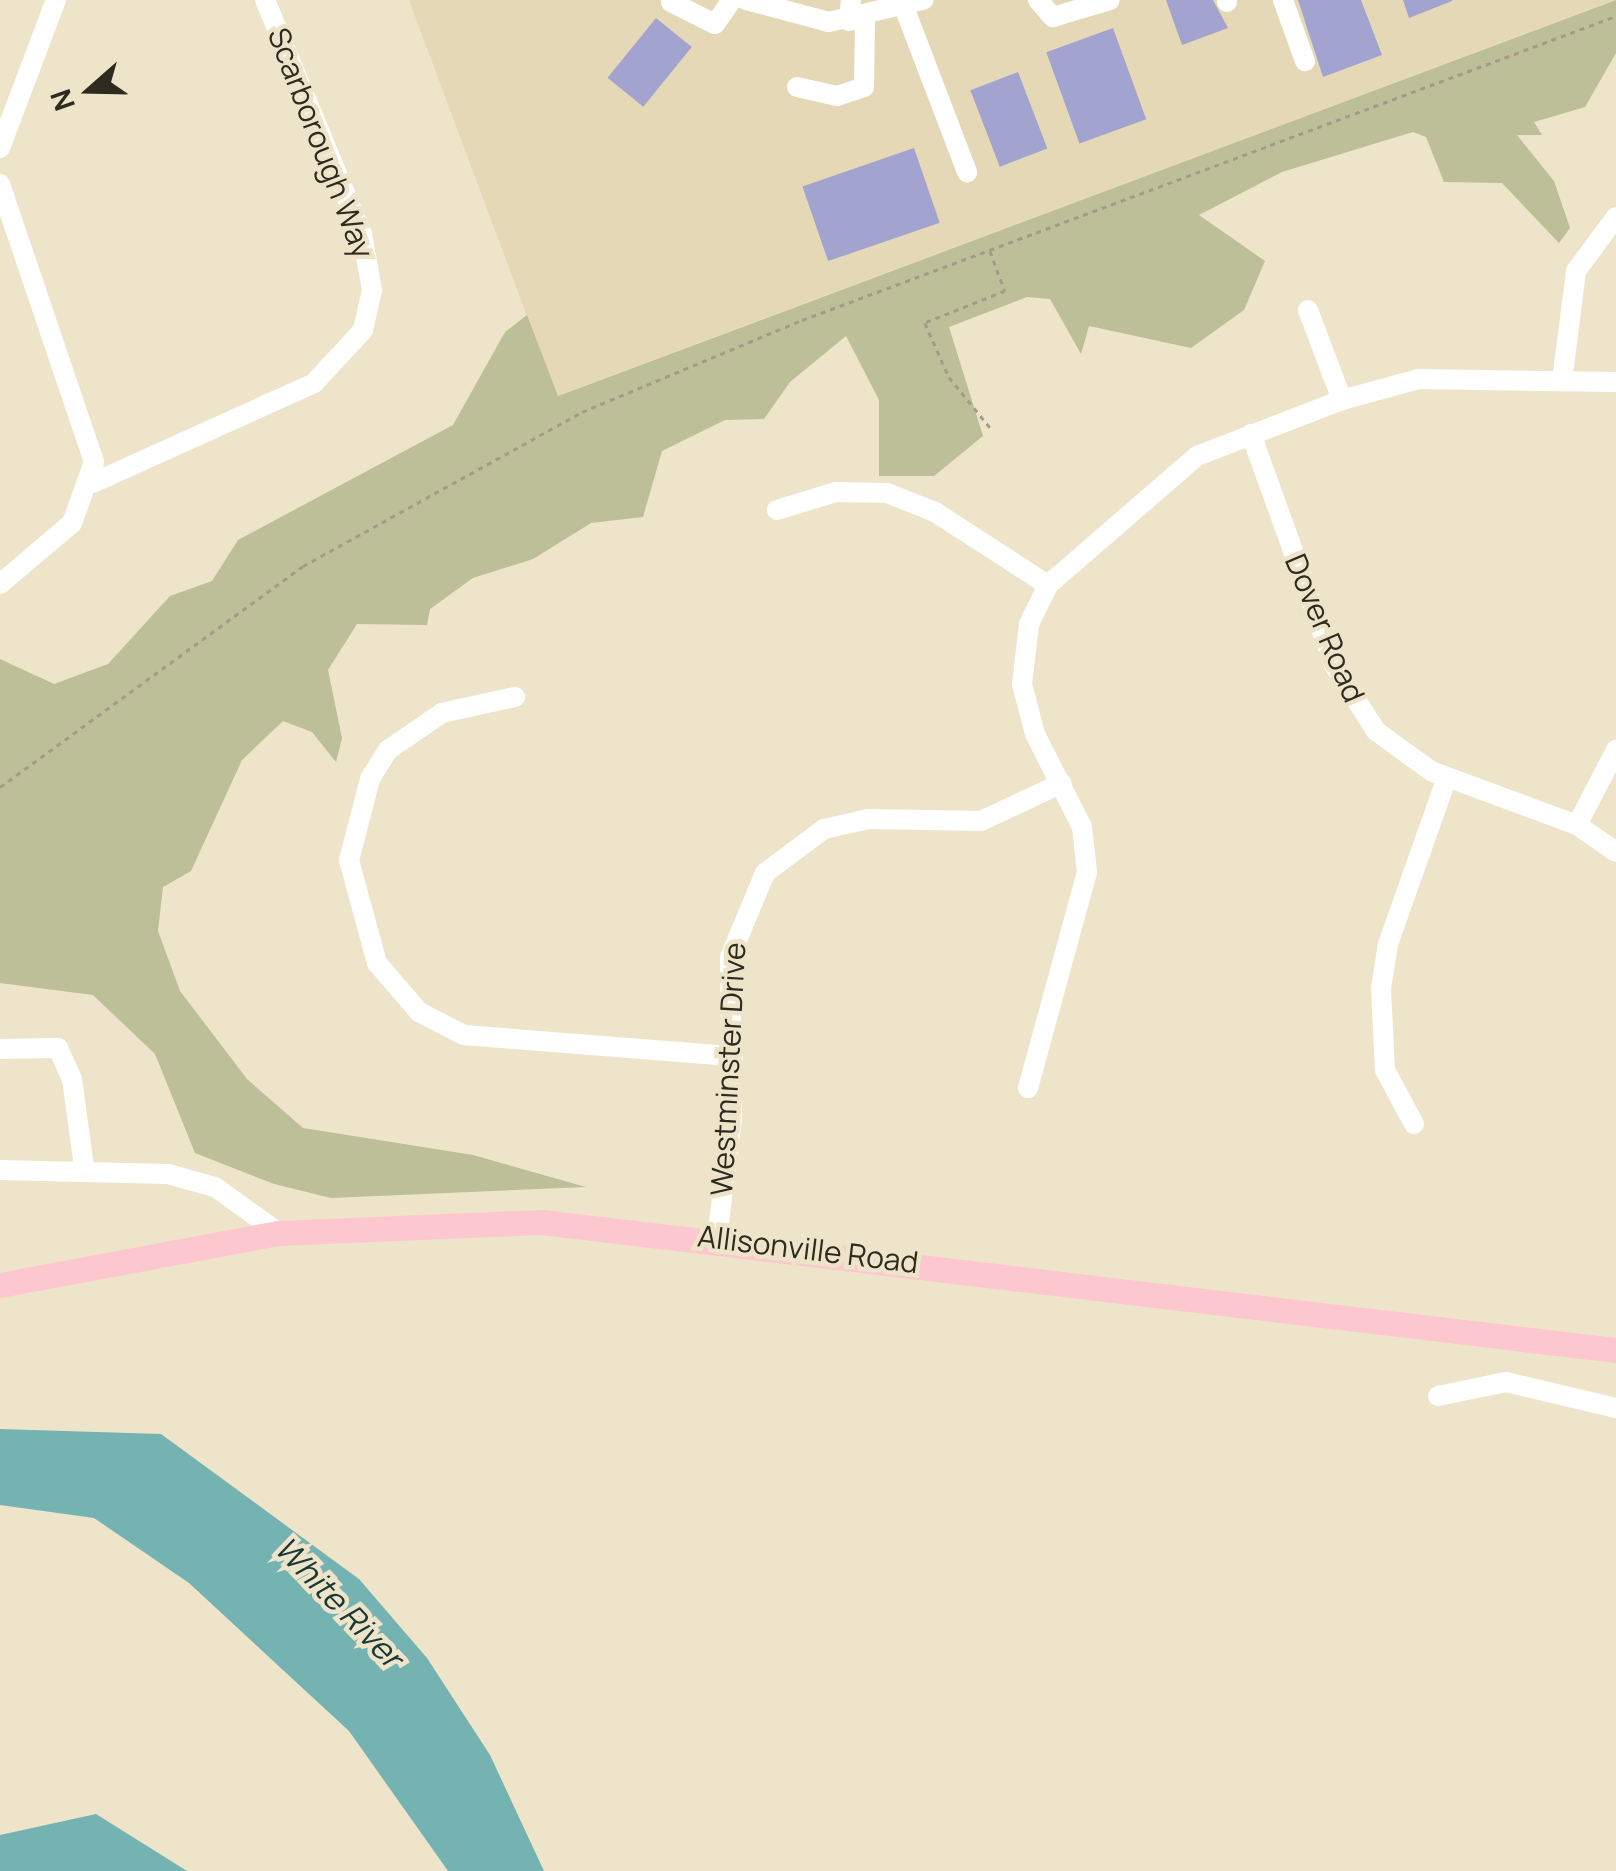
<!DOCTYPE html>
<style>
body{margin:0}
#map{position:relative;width:1616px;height:1871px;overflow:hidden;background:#eee4c9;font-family:Manrope,sans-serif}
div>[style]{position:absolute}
.built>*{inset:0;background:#e5d8b6}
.green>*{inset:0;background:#bcbf97}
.water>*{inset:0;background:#75b3b3}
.building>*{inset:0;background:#a3a3d0;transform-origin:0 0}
.path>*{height:2.5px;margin-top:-1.25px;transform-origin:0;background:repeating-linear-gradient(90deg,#a39b87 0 5px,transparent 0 10px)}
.minor>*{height:20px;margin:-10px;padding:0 10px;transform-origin:10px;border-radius:10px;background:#fff}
.major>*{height:25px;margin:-12.5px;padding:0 12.5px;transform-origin:12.5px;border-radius:12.5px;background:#fdc7cf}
span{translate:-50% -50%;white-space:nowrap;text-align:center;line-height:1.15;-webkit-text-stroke:9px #eee4c9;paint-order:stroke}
.street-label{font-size:30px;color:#2e2a20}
.water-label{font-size:32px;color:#183838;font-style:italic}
.north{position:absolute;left:40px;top:40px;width:100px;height:100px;-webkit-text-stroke:8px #eee4c9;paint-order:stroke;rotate:250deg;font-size:28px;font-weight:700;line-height:40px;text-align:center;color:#2e2a20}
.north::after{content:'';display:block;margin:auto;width:35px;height:45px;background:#2e2a20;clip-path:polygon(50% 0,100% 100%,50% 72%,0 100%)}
</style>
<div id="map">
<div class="built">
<div style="clip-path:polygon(409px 0,1615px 0,557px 396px)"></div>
</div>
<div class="green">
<div style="clip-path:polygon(1616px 0,1616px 53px,1585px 107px,1534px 122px,1542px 135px,1517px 135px,1554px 181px,1570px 228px,1559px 243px,1502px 183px,1444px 182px,1426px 137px,1413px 132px,1282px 172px,1199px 215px,1265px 261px,1244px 310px,1191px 348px,1089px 326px,1081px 354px,1050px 299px,1027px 297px,949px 327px,983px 436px,934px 476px,879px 476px,879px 400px,846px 336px,790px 382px,764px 419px,725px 420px,662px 451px,643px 517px,591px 523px,533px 559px,473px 578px,430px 609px,427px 625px,357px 624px,328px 670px,342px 738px,336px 762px,312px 732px,283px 721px,242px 760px,191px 871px,163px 887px,158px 931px,180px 991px,247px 1079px,303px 1128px,473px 1155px,586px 1187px,331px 1198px,274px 1184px,195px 1153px,155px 1054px,93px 995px,0 983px,0 659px,54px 684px,108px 664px,170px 596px,212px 581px,238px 540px,453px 425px,505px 332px,527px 315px,558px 396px)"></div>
</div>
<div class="water">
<div style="clip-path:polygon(0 1429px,161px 1434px,359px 1579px,427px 1658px,490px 1755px,544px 1871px,448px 1871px,349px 1731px,189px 1583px,94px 1518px,0 1505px)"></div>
<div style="clip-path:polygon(96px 1814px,187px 1871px,0 1871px,0 1835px)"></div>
</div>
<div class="building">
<div style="clip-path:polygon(1166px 0,1213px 0,1228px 28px,1182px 45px)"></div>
<div style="clip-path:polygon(1298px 0,1361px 0,1382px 55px,1323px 77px)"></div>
<div style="clip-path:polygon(1403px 0,1452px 0,1452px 1px,1409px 18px)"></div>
<div style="left:656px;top:18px;width:46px;height:77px;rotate:39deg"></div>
<div style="left:1113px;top:28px;width:97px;height:71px;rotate:70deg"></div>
<div style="left:1018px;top:72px;width:82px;height:51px;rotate:69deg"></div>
<div style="left:914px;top:148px;width:79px;height:118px;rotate:71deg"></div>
</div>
<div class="path">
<div style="left:990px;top:251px;width:43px;rotate:69.4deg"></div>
<div style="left:1005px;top:291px;width:86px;rotate:158.2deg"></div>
<div style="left:925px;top:323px;width:59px;rotate:66deg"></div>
<div style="left:949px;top:377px;width:68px;rotate:50.9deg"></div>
<div style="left:0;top:787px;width:375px;rotate:-36.1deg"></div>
<div style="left:303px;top:566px;width:319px;rotate:-28.9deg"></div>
<div style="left:582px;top:412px;width:238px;rotate:-22.7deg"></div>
<div style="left:802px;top:320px;width:869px;rotate:-20.48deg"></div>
</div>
<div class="minor">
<div style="left:746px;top:0;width:86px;rotate:14.8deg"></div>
<div style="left:829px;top:22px;width:97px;rotate:-13.2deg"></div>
<div style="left:1038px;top:0;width:23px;rotate:49deg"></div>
<div style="left:1053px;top:17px;width:59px;rotate:-16.6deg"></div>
<div style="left:1227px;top:0;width:2px;rotate:90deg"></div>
<div style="left:1283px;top:0;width:65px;rotate:70.2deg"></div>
<div style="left:671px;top:2px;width:49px;rotate:26.6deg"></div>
<div style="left:715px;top:24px;width:29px;rotate:-55deg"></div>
<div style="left:904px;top:7px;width:177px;rotate:69.1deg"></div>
<div style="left:849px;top:21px;width:21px;rotate:-85deg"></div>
<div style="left:797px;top:87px;width:41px;rotate:12.7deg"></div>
<div style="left:837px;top:96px;width:28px;rotate:-18deg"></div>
<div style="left:864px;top:87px;width:67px;rotate:-89.1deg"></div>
<div style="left:0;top:148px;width:158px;rotate:-69.3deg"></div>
<div style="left:0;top:184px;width:293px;rotate:71.3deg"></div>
<div style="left:94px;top:462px;width:65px;rotate:109.8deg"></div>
<div style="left:72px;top:523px;width:94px;rotate:139.7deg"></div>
<div style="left:1308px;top:310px;width:96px;rotate:69.3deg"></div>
<div style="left:1562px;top:381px;width:111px;rotate:-82.7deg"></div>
<div style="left:1576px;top:271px;width:67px;rotate:-53.5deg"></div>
<div style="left:1251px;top:434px;width:245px;rotate:70.2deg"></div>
<div style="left:1334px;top:665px;width:78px;rotate:57.5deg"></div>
<div style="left:1376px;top:731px;width:68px;rotate:36deg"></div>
<div style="left:1431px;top:771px;width:156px;rotate:20.3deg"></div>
<div style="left:1577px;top:825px;width:47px;rotate:34.7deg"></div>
<div style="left:93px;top:483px;width:243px;rotate:-24.3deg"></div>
<div style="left:314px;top:383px;width:72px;rotate:-47.2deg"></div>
<div style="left:363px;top:330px;width:41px;rotate:-77.3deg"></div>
<div style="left:372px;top:290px;width:57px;rotate:-100.1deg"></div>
<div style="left:362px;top:234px;width:253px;rotate:-112.5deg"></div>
<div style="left:777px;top:510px;width:62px;rotate:-17deg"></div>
<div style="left:836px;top:492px;width:51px;rotate:1.1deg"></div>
<div style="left:887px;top:493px;width:52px;rotate:21.6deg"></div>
<div style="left:935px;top:512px;width:135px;rotate:32.9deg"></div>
<div style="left:515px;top:697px;width:75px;rotate:167.6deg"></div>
<div style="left:442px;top:713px;width:65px;rotate:145.6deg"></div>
<div style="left:388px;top:750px;width:34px;rotate:122deg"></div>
<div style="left:370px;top:779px;width:84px;rotate:104.5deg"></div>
<div style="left:349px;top:860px;width:107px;rotate:74.8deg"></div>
<div style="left:377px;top:963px;width:65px;rotate:49.4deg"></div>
<div style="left:419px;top:1012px;width:51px;rotate:27.1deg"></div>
<div style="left:464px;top:1035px;width:270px;rotate:4.5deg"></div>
<div style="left:1577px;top:825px;width:85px;rotate:-62.5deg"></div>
<div style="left:0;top:1049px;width:58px;rotate:-1deg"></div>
<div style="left:58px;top:1048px;width:34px;rotate:66deg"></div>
<div style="left:72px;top:1079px;width:89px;rotate:82.2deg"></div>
<div style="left:1028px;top:1088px;width:224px;rotate:-74.7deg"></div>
<div style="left:1087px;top:872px;width:45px;rotate:-96.3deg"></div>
<div style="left:1082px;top:827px;width:104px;rotate:-116.8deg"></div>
<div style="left:1035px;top:734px;width:52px;rotate:-104.6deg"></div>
<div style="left:1022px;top:684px;width:60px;rotate:-83.3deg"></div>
<div style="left:1029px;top:624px;width:43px;rotate:-64deg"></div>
<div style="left:1048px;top:585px;width:197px;rotate:-40.9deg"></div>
<div style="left:1197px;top:456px;width:155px;rotate:-21.1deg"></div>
<div style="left:1342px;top:400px;width:79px;rotate:-15.4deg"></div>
<div style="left:1418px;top:379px;width:198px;rotate:0.9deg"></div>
<div style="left:1414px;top:1124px;width:61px;rotate:-118.2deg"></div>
<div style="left:1385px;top:1070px;width:81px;rotate:-92.8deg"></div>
<div style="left:1381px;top:989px;width:46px;rotate:-81.2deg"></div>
<div style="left:1388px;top:944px;width:177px;rotate:-70.5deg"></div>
<div style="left:0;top:1170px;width:168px;rotate:1.4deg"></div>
<div style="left:168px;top:1174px;width:49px;rotate:15.5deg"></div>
<div style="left:215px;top:1187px;width:79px;rotate:35.7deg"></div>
<div style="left:717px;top:1238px;width:120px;rotate:-82.8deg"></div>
<div style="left:732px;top:1119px;width:162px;rotate:-90.7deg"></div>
<div style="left:730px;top:957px;width:91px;rotate:-67.4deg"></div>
<div style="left:765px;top:873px;width:74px;rotate:-36.7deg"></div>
<div style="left:824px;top:829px;width:46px;rotate:-12.5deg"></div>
<div style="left:869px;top:819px;width:112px;rotate:1deg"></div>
<div style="left:981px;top:821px;width:89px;rotate:-25.1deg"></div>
<div style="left:1438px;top:1396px;width:69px;rotate:-11.6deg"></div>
<div style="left:1506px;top:1382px;width:113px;rotate:13.3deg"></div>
</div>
<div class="major">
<div style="left:0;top:1285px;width:284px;rotate:-10.6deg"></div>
<div style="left:279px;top:1233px;width:263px;rotate:-2.4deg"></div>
<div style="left:542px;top:1222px;width:1082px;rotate:6.8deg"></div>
</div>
<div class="street-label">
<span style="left:321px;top:143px;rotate:69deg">Scarborough Way</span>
<span style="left:1325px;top:628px;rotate:67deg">Dover Road</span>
<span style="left:728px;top:1069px;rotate:-87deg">Westminster Drive</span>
<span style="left:808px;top:1249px;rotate:7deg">Allisonville Road</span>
</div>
<div class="water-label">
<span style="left:339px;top:1602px;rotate:46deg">White River</span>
</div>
<div class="north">N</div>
</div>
